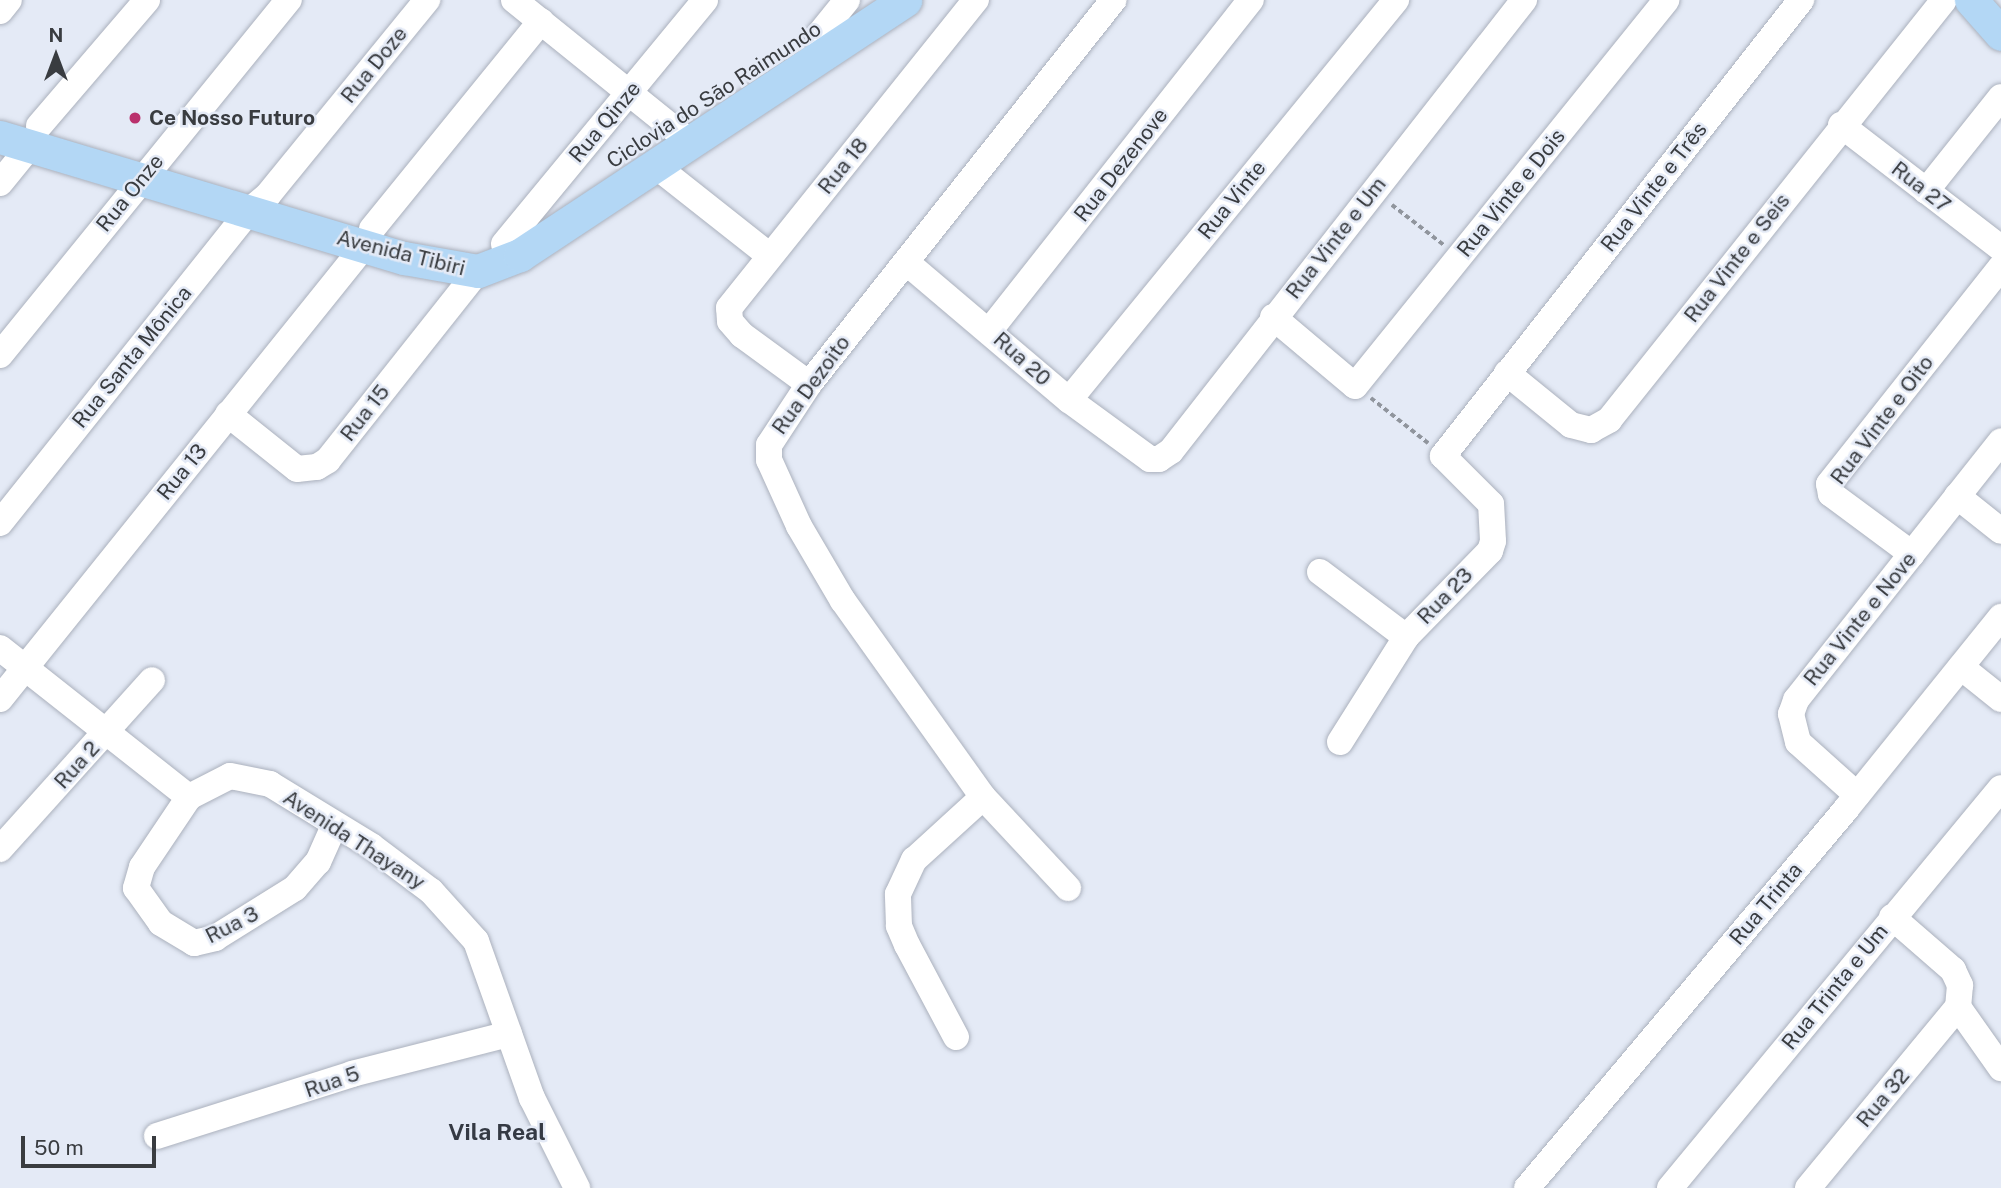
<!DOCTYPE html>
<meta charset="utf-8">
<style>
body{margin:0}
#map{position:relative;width:2001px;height:1188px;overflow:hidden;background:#e4eaf6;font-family:"Public Sans",sans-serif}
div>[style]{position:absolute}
.path>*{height:3.5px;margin-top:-1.75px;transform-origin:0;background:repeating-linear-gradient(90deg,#90959d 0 5px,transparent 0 8.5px)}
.roads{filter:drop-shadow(0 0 2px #abb1bd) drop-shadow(0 0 2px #abb1bd)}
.minor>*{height:26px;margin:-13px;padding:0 13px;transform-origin:13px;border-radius:13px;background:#fff}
.major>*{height:33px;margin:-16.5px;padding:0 16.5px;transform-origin:16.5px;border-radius:16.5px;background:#b3d7f5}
.dots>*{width:19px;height:19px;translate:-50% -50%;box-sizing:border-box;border:4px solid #e4eaf6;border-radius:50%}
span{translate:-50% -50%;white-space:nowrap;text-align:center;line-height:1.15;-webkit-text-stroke:5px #e4eaf6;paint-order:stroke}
.street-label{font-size:21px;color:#393c40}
.poi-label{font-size:21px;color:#393c40;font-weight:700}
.left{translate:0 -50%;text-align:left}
.neighbourhood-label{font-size:23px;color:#353a44;font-weight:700}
.north{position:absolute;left:21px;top:21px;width:70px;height:70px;-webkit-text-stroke:5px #e4eaf6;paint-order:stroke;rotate:0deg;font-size:19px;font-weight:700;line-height:28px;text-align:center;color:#393c40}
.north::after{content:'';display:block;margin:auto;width:24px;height:32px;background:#393c40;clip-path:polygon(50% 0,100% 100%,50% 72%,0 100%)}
.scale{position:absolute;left:21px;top:1136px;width:135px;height:32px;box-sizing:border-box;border:4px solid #393c40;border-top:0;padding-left:9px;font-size:21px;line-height:24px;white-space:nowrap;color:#393c40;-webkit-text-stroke:5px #e4eaf6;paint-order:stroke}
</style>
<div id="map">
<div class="path">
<div style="left:1392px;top:205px;width:66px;rotate:37.6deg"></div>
<div style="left:1371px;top:398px;width:73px;rotate:38.3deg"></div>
</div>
<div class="roads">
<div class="minor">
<div style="left:514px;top:0;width:228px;rotate:38.9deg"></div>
<div style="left:0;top:11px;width:14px;rotate:-51deg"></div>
<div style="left:818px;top:36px;width:46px;rotate:-51.1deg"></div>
<div style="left:1841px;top:125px;width:202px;rotate:37.6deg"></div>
<div style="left:39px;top:126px;width:166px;rotate:-49.4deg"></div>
<div style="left:656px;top:166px;width:145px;rotate:38.3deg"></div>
<div style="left:0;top:183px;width:49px;rotate:-50.8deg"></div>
<div style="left:1926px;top:191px;width:120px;rotate:-51.4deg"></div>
<div style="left:372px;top:229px;width:268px;rotate:-50.9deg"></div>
<div style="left:504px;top:244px;width:316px;rotate:-50.5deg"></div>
<div style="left:906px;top:262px;width:214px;rotate:40.3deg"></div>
<div style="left:1069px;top:400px;width:100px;rotate:36.1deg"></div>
<div style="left:1150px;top:459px;width:9px"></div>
<div style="left:1159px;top:459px;width:14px;rotate:-34deg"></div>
<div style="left:1171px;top:451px;width:573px;rotate:-51.95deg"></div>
<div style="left:1273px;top:317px;width:107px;rotate:40.1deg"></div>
<div style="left:1355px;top:386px;width:496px;rotate:-51.1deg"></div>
<div style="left:990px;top:330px;width:421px;rotate:-51.7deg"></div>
<div style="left:0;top:355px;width:458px;rotate:-50.9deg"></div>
<div style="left:1507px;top:373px;width:82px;rotate:39.1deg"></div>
<div style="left:1571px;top:425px;width:21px;rotate:14deg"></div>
<div style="left:1591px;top:430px;width:21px;rotate:-29deg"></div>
<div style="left:1609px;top:420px;width:537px;rotate:-51.42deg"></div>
<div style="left:809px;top:384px;width:83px;rotate:-143.8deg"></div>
<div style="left:742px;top:335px;width:18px;rotate:-131deg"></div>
<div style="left:730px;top:321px;width:13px;rotate:-94deg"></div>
<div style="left:729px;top:308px;width:395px;rotate:-51.3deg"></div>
<div style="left:1069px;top:400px;width:517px;rotate:-50.73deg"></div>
<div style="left:228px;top:414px;width:88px;rotate:38.6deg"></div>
<div style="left:297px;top:469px;width:20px;rotate:-6deg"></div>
<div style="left:317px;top:467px;width:13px;rotate:-32deg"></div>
<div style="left:328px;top:460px;width:241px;rotate:-51.6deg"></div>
<div style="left:1957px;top:496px;width:56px;rotate:38.5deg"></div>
<div style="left:0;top:523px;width:399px;rotate:-51.4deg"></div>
<div style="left:249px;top:211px;width:25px;rotate:-40deg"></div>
<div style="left:268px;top:195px;width:252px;rotate:-50.8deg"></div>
<div style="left:1912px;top:554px;width:101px;rotate:-143.5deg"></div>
<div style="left:1831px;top:494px;width:10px;rotate:-101deg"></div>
<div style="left:1829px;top:484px;width:277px;rotate:-51.6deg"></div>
<div style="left:1320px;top:572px;width:108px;rotate:37.1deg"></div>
<div style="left:0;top:648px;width:241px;rotate:38.3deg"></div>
<div style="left:189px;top:797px;width:46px;rotate:-27.1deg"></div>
<div style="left:230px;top:776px;width:41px;rotate:11.3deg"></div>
<div style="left:270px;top:784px;width:119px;rotate:31.5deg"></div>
<div style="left:371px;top:846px;width:75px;rotate:36.9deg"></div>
<div style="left:431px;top:891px;width:67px;rotate:48deg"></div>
<div style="left:476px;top:941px;width:167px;rotate:70.4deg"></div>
<div style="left:532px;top:1098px;width:101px;rotate:63.4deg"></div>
<div style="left:1961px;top:667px;width:51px;rotate:38.7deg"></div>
<div style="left:0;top:699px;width:583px;rotate:-51.2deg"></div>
<div style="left:1340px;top:742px;width:124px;rotate:-57.8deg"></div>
<div style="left:1406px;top:637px;width:120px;rotate:-45.7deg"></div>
<div style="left:1490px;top:551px;width:10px;rotate:-73deg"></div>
<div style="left:1493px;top:541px;width:37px;rotate:-93deg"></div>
<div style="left:1491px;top:504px;width:68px;rotate:-135deg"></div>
<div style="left:1443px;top:456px;width:580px;rotate:-51.86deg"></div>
<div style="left:1857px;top:795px;width:79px;rotate:-138.1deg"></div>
<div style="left:1798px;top:742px;width:29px;rotate:-104deg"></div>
<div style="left:1791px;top:714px;width:15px;rotate:-70deg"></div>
<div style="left:1796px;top:700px;width:330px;rotate:-51.6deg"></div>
<div style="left:189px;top:797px;width:84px;rotate:123.9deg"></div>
<div style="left:142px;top:867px;width:22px;rotate:106deg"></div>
<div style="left:136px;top:888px;width:43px;rotate:54.5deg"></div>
<div style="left:161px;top:923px;width:39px;rotate:31deg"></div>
<div style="left:194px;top:943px;width:22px;rotate:-13deg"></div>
<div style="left:215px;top:938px;width:94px;rotate:-32deg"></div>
<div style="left:295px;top:888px;width:35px;rotate:-49deg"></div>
<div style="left:318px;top:862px;width:39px;rotate:-66deg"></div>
<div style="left:0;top:849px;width:227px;rotate:-48deg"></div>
<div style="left:1068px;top:888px;width:125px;rotate:-133deg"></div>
<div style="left:983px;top:797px;width:241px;rotate:-125.5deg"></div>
<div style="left:843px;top:601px;width:87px;rotate:-120.4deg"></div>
<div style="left:799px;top:526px;width:72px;rotate:-114.4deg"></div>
<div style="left:769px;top:460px;width:15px;rotate:-90deg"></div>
<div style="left:769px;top:445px;width:73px;rotate:-56.7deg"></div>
<div style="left:809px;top:384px;width:490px;rotate:-51.6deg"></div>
<div style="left:1892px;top:917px;width:81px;rotate:41deg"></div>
<div style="left:1953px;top:970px;width:17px;rotate:65deg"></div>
<div style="left:1960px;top:985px;width:22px;rotate:95deg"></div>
<div style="left:1958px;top:1007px;width:75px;rotate:54.8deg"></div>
<div style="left:956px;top:1037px;width:104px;rotate:-118deg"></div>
<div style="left:907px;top:945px;width:21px;rotate:-113deg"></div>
<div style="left:899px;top:926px;width:32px;rotate:-92deg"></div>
<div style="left:898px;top:894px;width:38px;rotate:-65deg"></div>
<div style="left:914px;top:860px;width:93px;rotate:-42.4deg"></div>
<div style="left:157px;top:1136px;width:205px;rotate:-17.6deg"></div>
<div style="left:352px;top:1074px;width:162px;rotate:-14.3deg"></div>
<div style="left:1527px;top:1188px;width:495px;rotate:-49.9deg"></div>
<div style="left:1846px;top:809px;width:247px;rotate:-51.1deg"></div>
<div style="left:1670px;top:1188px;width:519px;rotate:-50.39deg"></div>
<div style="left:1808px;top:1188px;width:235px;rotate:-50.4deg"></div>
</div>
<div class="major">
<div style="left:1971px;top:0;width:45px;rotate:48.6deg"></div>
<div style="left:0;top:137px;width:422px;rotate:16.7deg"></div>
<div style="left:404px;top:258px;width:75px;rotate:10deg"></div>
<div style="left:478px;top:271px;width:45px;rotate:-20.9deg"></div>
<div style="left:520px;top:255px;width:462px;rotate:-33.5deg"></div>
</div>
</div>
<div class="dots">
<div style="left:135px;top:118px;background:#ba316d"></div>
</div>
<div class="street-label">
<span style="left:374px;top:65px;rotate:-51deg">Rua Doze</span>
<span style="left:714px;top:95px;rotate:-33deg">Ciclovia do São Raimundo</span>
<span style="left:605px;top:122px;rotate:-50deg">Rua Qinze</span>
<span style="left:1121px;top:165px;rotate:-52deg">Rua Dezenove</span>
<span style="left:843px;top:166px;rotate:-51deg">Rua 18</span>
<span style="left:1654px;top:187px;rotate:-52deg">Rua Vinte e Três</span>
<span style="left:1921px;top:187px;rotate:38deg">Rua 27</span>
<span style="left:130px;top:193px;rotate:-51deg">Rua Onze</span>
<span style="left:1511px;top:193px;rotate:-51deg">Rua Vinte e Dois</span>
<span style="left:1232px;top:200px;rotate:-51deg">Rua Vinte</span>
<span style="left:1336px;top:238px;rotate:-52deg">Rua Vinte e Um</span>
<span style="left:401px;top:253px;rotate:14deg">Avenida Tibiri</span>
<span style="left:1737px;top:258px;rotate:-52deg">Rua Vinte e Seis</span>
<span style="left:132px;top:357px;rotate:-51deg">Rua Santa Mônica</span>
<span style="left:1022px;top:359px;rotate:42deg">Rua 20</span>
<span style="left:811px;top:385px;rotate:-54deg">Rua Dezoito</span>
<span style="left:365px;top:413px;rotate:-52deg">Rua 15</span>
<span style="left:1882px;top:420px;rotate:-53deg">Rua Vinte e Oito</span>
<span style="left:182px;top:472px;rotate:-51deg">Rua 13</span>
<span style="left:1445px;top:596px;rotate:-46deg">Rua 23</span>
<span style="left:1860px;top:619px;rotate:-51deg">Rua Vinte e Nove</span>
<span style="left:77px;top:765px;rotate:-48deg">Rua 2</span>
<span style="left:354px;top:840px;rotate:33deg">Avenida Thayany</span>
<span style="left:1766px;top:904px;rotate:-50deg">Rua Trinta</span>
<span style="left:232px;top:925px;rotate:-27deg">Rua 3</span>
<span style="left:1835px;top:987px;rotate:-51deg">Rua Trinta e Um</span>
<span style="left:332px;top:1082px;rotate:-19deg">Rua 5</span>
<span style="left:1883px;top:1098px;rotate:-50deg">Rua 32</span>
</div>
<div class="poi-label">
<span class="left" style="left:149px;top:118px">Ce Nosso Futuro</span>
</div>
<div class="neighbourhood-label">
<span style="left:497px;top:1132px">Vila Real</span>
</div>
<div class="north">N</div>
<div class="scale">50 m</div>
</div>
